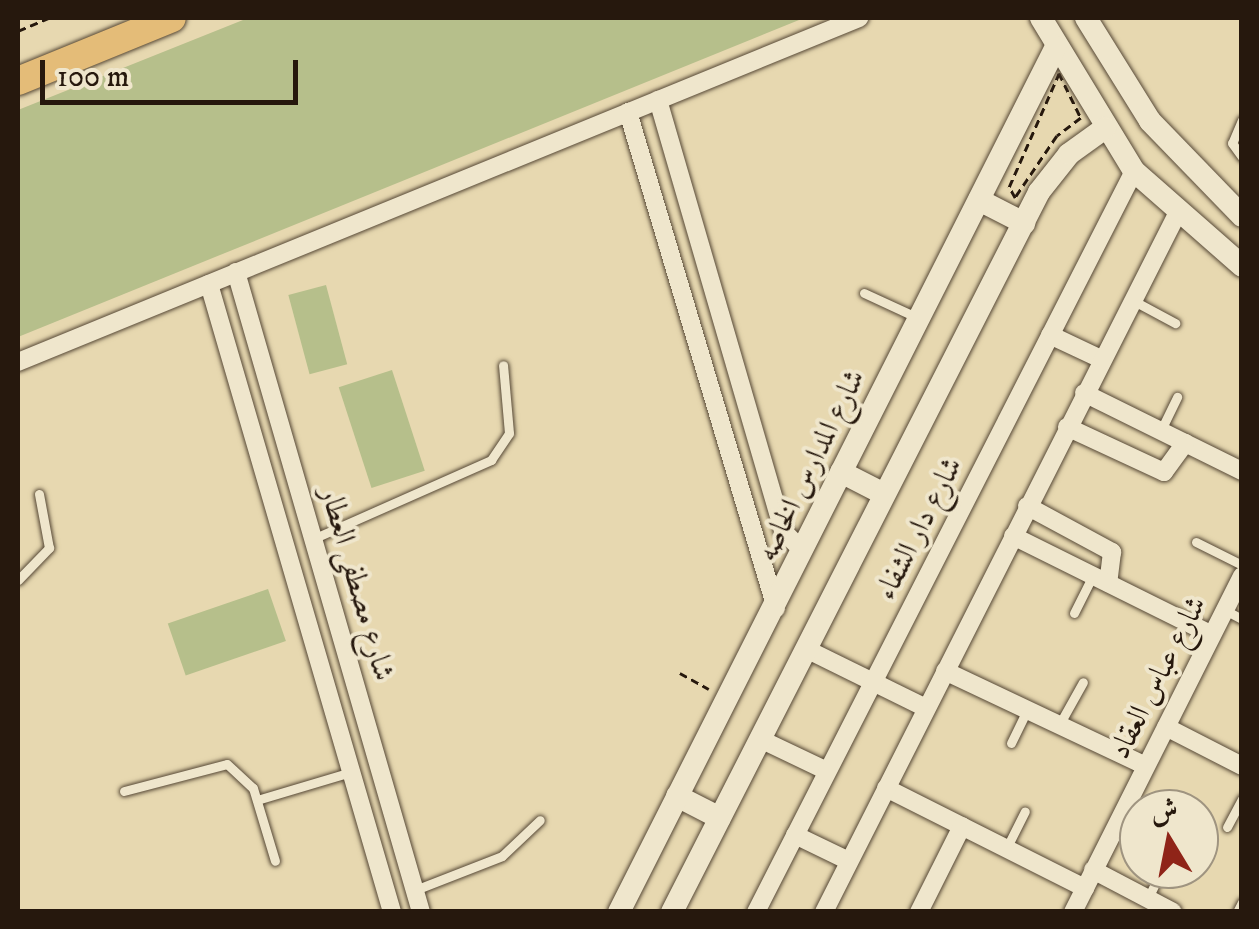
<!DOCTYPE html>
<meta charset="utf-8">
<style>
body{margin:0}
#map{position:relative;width:1259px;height:929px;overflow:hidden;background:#e7d8b0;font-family:"IM FELL DW Pica",Amiri,serif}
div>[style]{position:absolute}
.green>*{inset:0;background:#b6bf8b;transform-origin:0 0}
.path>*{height:2.5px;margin-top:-1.25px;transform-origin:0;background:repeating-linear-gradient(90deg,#26180d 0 8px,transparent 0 13px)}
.roads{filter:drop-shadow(0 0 2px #564836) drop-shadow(0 0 2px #564836)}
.lane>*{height:9px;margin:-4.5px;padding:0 4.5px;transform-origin:4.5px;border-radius:4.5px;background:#efe6cc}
.street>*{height:18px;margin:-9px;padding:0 9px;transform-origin:9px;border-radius:9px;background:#efe6cc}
.secondary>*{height:22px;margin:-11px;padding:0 11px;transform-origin:11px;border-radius:11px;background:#efe6cc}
.primary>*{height:28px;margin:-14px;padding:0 14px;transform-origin:14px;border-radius:14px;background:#e4bc78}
span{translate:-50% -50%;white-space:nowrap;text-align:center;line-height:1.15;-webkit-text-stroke:8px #efe6cc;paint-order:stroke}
.street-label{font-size:30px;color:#26180d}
.frame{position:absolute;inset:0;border:20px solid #26180d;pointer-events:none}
.north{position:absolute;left:1119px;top:789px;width:100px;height:100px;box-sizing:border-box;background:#efe6cc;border:2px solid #9f9480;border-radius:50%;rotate:350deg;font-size:28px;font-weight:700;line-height:40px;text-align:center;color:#26180d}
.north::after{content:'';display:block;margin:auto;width:35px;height:45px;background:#8f2418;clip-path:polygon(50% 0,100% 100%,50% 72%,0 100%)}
.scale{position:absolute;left:40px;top:60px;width:258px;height:45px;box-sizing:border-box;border:5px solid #26180d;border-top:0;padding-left:12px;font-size:30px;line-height:35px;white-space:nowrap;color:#26180d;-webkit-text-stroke:8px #efe6cc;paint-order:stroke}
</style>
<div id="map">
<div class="green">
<div style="clip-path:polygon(248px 18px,804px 18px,18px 337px,18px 110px)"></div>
<div style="left:326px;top:285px;width:82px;height:39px;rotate:75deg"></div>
<div style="left:392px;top:370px;width:106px;height:56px;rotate:72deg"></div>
<div style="left:268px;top:589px;width:55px;height:106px;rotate:71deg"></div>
</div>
<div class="path">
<div style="left:18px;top:31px;width:34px;rotate:-23deg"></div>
<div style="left:1059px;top:73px;width:50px;rotate:63.9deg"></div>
<div style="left:1081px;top:118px;width:30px;rotate:143deg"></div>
<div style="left:1057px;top:136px;width:75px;rotate:124.1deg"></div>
<div style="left:1015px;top:198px;width:13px;rotate:-119deg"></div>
<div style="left:1009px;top:187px;width:124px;rotate:-66.3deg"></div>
<div style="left:680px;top:673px;width:33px;rotate:29deg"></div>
</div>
<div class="roads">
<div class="lane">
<div style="left:1242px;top:120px;width:25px;rotate:113deg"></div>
<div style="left:1232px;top:143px;width:17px;rotate:54deg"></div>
<div style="left:864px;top:293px;width:57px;rotate:24.8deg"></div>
<div style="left:1134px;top:301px;width:47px;rotate:28.2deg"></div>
<div style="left:1161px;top:430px;width:37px;rotate:-64deg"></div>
<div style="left:315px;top:538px;width:193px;rotate:-23.9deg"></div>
<div style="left:491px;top:460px;width:32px;rotate:-56deg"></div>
<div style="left:509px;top:433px;width:68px;rotate:-95deg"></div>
<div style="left:1196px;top:542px;width:51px;rotate:26.6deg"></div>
<div style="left:18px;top:580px;width:45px;rotate:-45.9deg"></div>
<div style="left:49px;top:548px;width:55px;rotate:-100.5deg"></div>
<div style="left:1225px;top:610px;width:19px;rotate:28deg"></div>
<div style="left:1074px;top:613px;width:42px;rotate:-63.4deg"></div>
<div style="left:1059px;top:725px;width:49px;rotate:-60.8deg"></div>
<div style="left:1011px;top:743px;width:37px;rotate:-64deg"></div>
<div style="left:124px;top:791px;width:106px;rotate:-14.7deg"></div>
<div style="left:227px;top:764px;width:35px;rotate:43deg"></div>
<div style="left:253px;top:788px;width:76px;rotate:73.2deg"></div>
<div style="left:257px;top:800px;width:98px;rotate:-16.6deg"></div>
<div style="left:1227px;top:827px;width:32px;rotate:-62deg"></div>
<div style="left:1006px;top:849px;width:42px;rotate:-63.4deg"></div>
<div style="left:415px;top:890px;width:93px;rotate:-21.3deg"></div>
<div style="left:502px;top:856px;width:52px;rotate:-43.5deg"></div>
<div style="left:1148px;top:898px;width:32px;rotate:-64deg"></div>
<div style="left:1237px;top:912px;width:11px;rotate:-63deg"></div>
</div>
<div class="street">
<div style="left:658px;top:100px;width:449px;rotate:73.8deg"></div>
<div style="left:783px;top:531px;width:27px;rotate:45deg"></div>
<div style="left:628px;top:112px;width:518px;rotate:73.39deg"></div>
<div style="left:236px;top:272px;width:666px;rotate:73.88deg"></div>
<div style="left:209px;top:284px;width:654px;rotate:73.75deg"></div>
<div style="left:1050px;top:335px;width:56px;rotate:25.2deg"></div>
<div style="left:18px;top:362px;width:909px;rotate:-22.25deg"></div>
<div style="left:1084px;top:393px;width:176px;rotate:26.3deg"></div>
<div style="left:1067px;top:427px;width:107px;rotate:24.9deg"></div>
<div style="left:1164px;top:472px;width:36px;rotate:-54deg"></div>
<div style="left:1027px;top:506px;width:97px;rotate:28.4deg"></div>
<div style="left:1112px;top:552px;width:31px;rotate:97deg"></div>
<div style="left:1013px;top:536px;width:222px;rotate:26.4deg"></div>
<div style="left:806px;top:649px;width:134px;rotate:26.2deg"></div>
<div style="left:945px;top:671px;width:222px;rotate:25.3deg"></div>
<div style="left:1166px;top:727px;width:85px;rotate:27.2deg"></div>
<div style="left:760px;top:739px;width:74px;rotate:25.5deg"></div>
<div style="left:886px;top:788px;width:223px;rotate:26.7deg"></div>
<div style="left:795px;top:835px;width:60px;rotate:25.7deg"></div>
<div style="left:1093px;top:870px;width:90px;rotate:27.7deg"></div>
<div style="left:756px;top:912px;width:832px;rotate:-62.97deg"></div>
<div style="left:824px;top:912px;width:780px;rotate:-63.17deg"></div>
<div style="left:919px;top:912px;width:96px;rotate:-63.4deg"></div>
<div style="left:1073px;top:912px;width:376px;rotate:-63.3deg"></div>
</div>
<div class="secondary">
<div style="left:1041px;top:18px;width:179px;rotate:58.7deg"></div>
<div style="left:1134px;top:171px;width:144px;rotate:41.3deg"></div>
<div style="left:1086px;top:18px;width:121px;rotate:58.1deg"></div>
<div style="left:1150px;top:121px;width:132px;rotate:45.9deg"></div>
<div style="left:979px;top:200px;width:51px;rotate:27.1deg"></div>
<div style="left:841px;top:472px;width:48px;rotate:27.1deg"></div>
<div style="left:677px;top:796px;width:48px;rotate:27.1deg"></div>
<div style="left:619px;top:912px;width:969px;rotate:-63.2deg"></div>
<div style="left:672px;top:912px;width:808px;rotate:-62.99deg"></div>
<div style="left:1039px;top:192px;width:48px;rotate:-51.7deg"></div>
<div style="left:1069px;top:154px;width:44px;rotate:-35.8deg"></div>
</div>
<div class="primary">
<div style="left:18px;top:81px;width:166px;rotate:-22.2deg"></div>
</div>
</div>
<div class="street-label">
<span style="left:812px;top:466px;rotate:-64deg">شارع المدارس الخاصه</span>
<span style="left:920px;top:529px;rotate:-63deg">شارع دار الشفاء</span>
<span style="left:356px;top:584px;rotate:74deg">شارع مصطفى العطار</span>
<span style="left:1159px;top:678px;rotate:-63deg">شارع عباس العقاد</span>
</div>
<div class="frame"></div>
<div class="north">ش</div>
<div class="scale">100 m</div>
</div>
